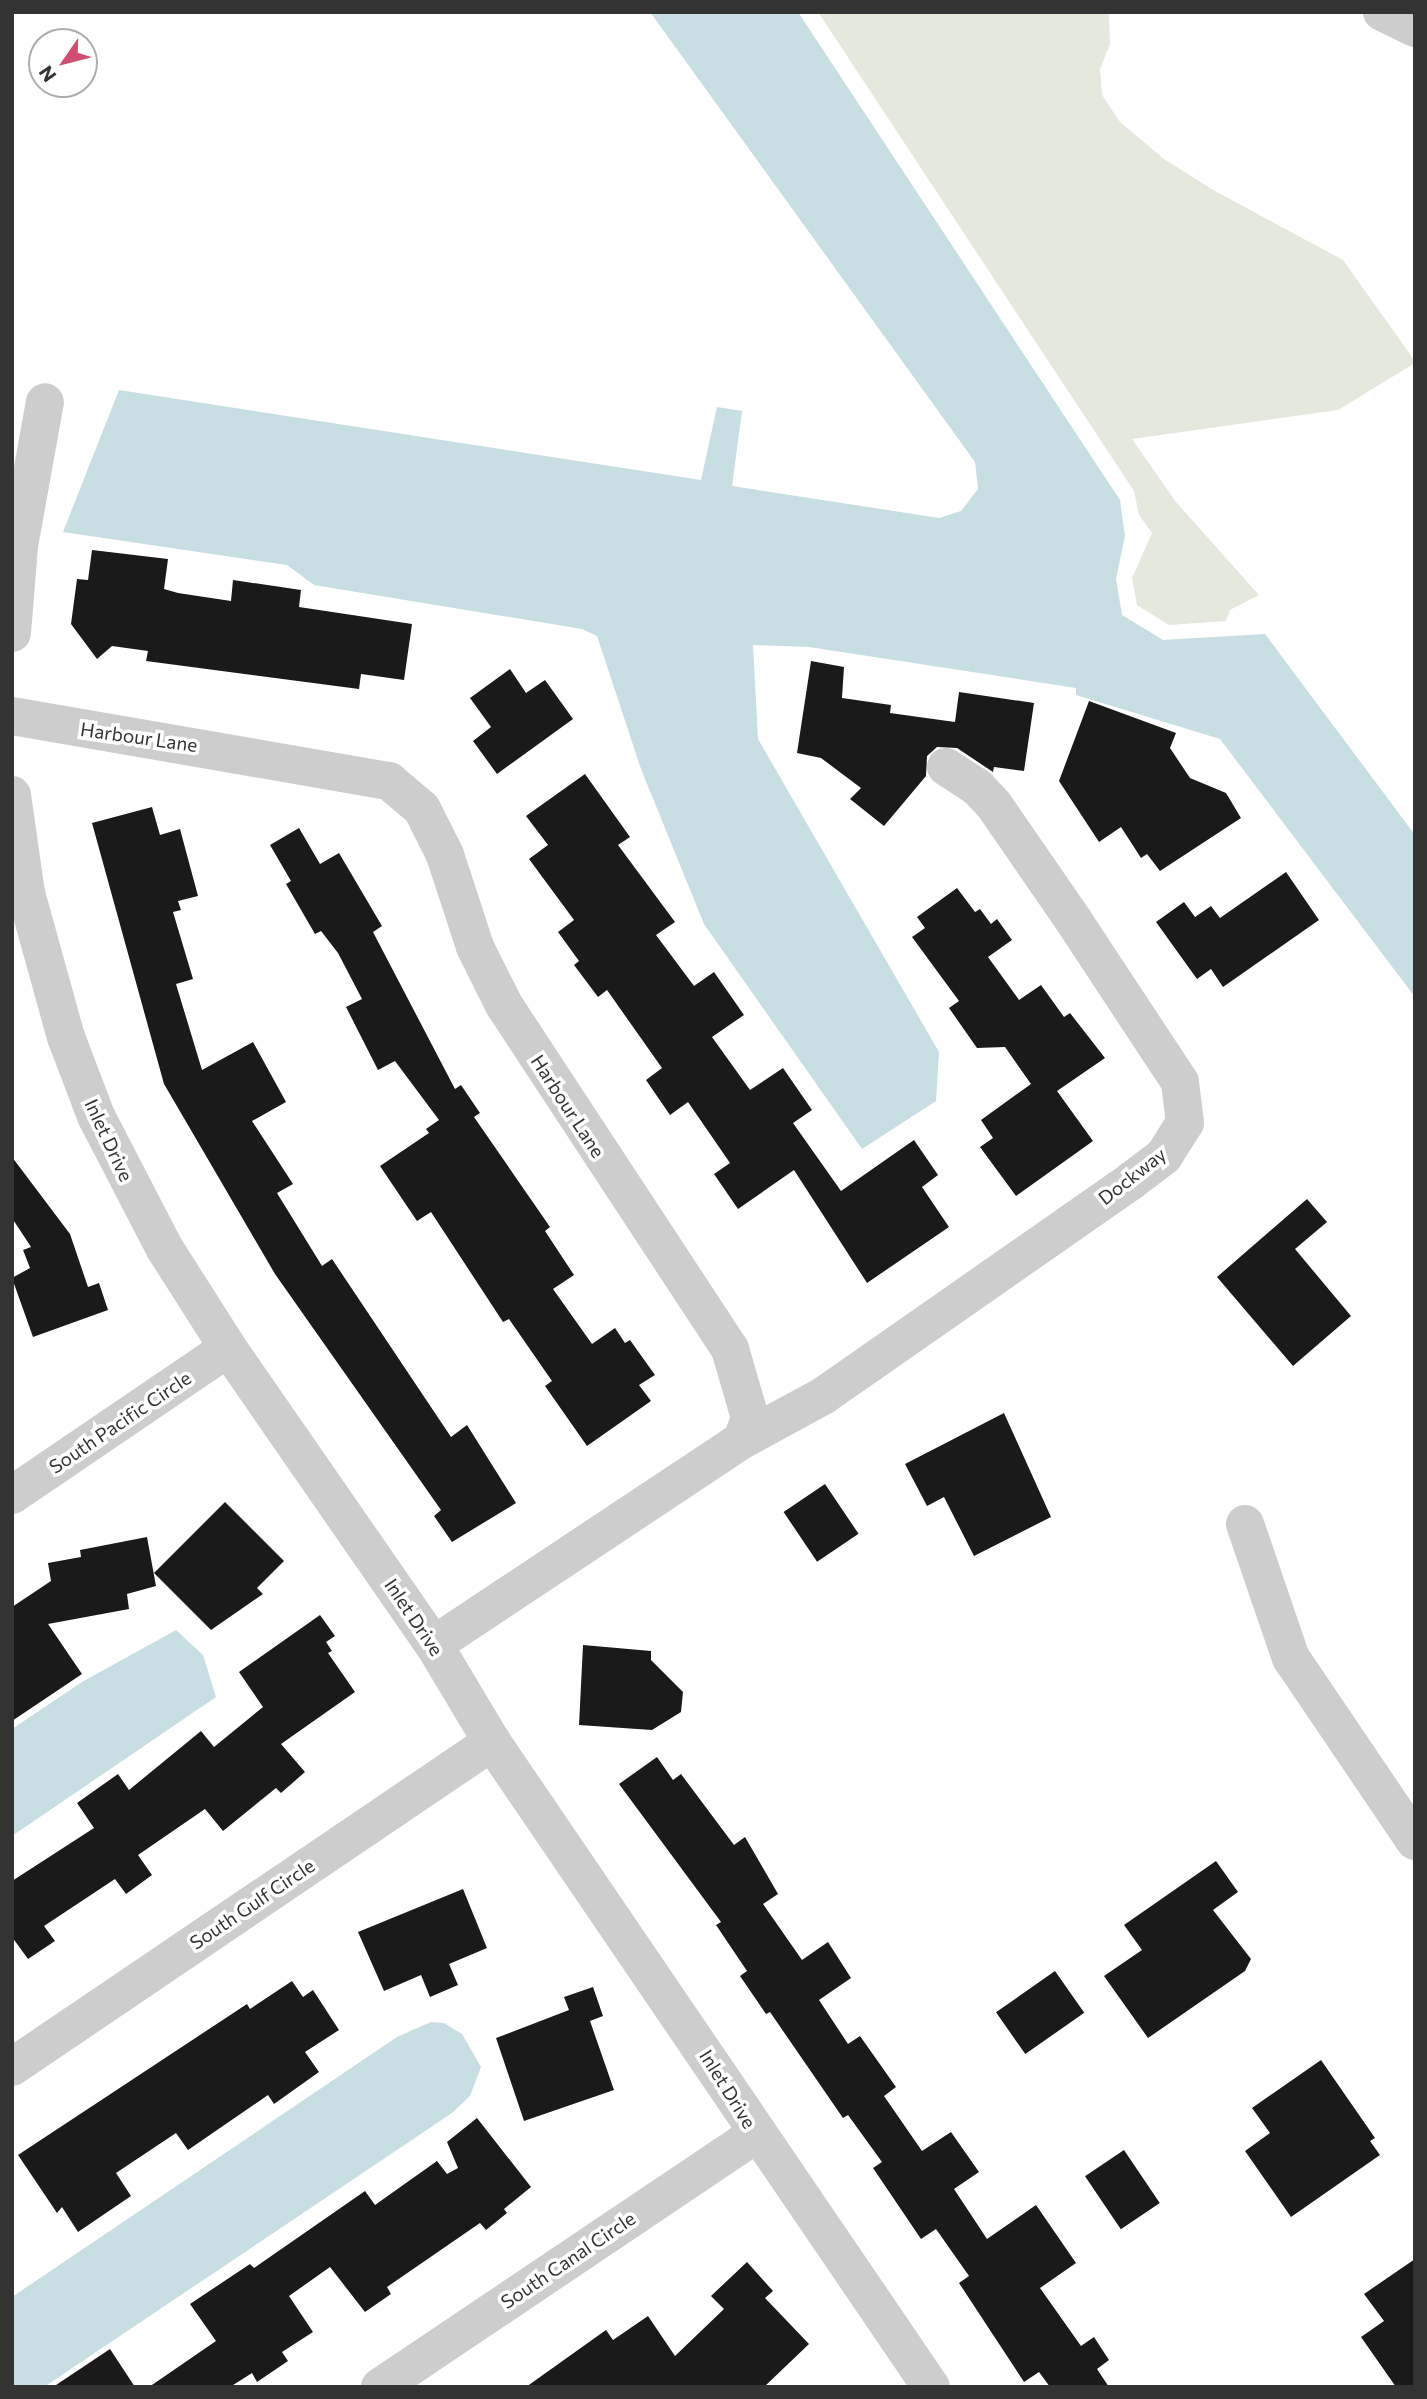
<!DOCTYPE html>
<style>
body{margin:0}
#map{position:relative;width:1427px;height:2399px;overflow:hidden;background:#fff;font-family:Commissioner,sans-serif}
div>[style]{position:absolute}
.green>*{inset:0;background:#e5e8dd}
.water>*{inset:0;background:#c7dee2}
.building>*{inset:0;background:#1a1a1a;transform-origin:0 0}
.minor>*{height:38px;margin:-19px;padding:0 19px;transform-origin:19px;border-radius:19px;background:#cdcdcd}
span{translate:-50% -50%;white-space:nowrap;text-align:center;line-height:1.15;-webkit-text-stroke:7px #fff;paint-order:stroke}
.street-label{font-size:19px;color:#333}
.frame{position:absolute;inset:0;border:14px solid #333;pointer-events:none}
.north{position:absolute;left:28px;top:28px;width:70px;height:70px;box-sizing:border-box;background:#fff;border:2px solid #adadad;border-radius:50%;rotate:235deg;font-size:19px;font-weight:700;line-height:28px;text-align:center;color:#333}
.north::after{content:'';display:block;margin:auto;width:24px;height:32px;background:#d14d72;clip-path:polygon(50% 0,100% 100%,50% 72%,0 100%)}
</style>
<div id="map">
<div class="green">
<div style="clip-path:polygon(818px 12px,1109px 12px,1110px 44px,1100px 69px,1102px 95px,1120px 122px,1164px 159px,1215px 191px,1343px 260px,1410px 354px,1415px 363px,1338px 410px,1132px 439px,1176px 502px,1259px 595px,1230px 610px,1226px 621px,1169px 625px,1137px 605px,1132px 578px,1152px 533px,1139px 515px,1134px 491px)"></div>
</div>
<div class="water">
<div style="clip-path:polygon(650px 12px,798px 12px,1120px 500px,1125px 536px,1116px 579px,1122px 615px,1163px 640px,1265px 634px,1415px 835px,1415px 997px,1220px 739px,1076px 695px,1076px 688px,809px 647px,753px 645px,758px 739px,939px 1052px,936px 1101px,862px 1149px,704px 924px,641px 769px,597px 636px,582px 629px,314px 585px,287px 565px,63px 532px,119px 390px,701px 480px,717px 407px,742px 411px,732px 486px,939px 518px,961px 511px,978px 489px,975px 462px)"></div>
<div style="clip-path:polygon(176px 1630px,203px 1655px,216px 1697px,12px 1836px,12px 1729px,82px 1682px)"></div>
<div style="clip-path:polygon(431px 2022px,444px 2023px,462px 2034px,481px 2067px,470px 2096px,452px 2113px,44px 2387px,12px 2387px,12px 2297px,397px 2037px)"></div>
</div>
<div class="building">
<div style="clip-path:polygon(92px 550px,168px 559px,164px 589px,178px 593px,231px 601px,233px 580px,301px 590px,299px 607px,412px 624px,404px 680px,361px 674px,359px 689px,146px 661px,148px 651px,112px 646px,97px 659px,71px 624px,77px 579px,88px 580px)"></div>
<div style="clip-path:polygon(811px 661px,844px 667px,842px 698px,891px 705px,890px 713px,955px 722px,959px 692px,1034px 703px,1024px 771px,994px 767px,993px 772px,957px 748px,937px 747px,927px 756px,926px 776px,884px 826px,850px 799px,861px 788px,821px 758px,797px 753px)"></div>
<div style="clip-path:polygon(510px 669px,526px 693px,545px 680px,573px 719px,497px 774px,473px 741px,491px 727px,470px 698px)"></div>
<div style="clip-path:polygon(1089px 701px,1176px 733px,1170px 748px,1190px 778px,1226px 793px,1241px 818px,1160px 871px,1147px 854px,1141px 858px,1121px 827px,1099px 842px,1059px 781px)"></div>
<div style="clip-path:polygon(585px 774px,630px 837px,618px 845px,675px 922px,656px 935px,694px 986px,714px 972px,744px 1015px,712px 1037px,750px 1090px,783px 1068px,812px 1110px,793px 1123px,841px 1191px,914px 1140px,938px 1175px,922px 1187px,949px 1227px,867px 1283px,794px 1170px,738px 1209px,714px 1174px,730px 1163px,688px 1102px,670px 1115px,646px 1080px,662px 1068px,607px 990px,598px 997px,574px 965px,579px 961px,558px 932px,574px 920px,529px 859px,548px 845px,526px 816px)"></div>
<div style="clip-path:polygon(152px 807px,160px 835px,180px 829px,198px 896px,178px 901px,181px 910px,173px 912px,193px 979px,176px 984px,202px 1070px,253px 1042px,286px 1102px,252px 1121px,293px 1184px,277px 1193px,322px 1266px,332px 1259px,451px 1437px,467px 1425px,516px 1503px,452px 1542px,434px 1516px,441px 1510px,275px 1274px,164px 1084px,92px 823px)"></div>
<div style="clip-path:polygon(299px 828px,320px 864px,339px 853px,382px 926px,373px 932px,455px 1089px,461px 1085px,480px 1113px,474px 1117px,550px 1227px,545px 1231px,574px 1275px,553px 1289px,592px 1344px,615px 1328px,625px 1343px,630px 1340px,655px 1375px,639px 1385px,651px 1401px,587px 1446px,545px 1386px,552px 1381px,509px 1319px,503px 1322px,431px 1212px,417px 1221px,380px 1166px,429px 1133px,426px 1129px,439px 1120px,395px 1061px,378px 1070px,346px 1007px,362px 999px,338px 953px,321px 931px,315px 934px,286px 884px,291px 881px,270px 845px)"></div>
<div style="clip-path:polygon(1286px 872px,1319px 920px,1223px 987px,1211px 969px,1197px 979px,1156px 922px,1184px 902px,1195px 917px,1211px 906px,1220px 918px)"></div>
<div style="clip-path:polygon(957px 888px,975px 912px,980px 909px,991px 924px,997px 919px,1012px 940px,988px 957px,1019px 1000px,1041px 985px,1064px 1017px,1070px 1013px,1105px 1058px,1057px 1091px,1093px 1141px,1016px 1196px,980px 1147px,993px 1138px,981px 1120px,1031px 1084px,1005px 1047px,977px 1048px,949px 1008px,959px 1001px,912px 937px,925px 928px,917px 917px)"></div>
<div style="clip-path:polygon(12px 1157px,70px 1234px,88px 1287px,99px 1283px,108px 1310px,33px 1337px,12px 1278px,30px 1268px,23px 1250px,31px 1247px,12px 1218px)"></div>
<div style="clip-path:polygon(1307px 1199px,1327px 1222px,1295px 1249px,1351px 1316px,1293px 1366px,1217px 1277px)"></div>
<div style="clip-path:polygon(1004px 1413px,1051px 1517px,974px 1556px,944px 1497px,927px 1506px,905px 1464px)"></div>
<div style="left:825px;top:1484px;width:60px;height:50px;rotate:56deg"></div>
<div style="clip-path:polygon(225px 1502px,284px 1561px,257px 1588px,263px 1594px,211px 1630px,154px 1573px)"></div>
<div style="clip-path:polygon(147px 1537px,156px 1586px,127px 1594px,129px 1609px,48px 1624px,82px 1674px,12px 1721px,12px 1607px,51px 1581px,48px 1563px,81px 1557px,80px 1550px)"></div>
<div style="clip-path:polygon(320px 1615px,335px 1636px,326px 1642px,332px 1651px,328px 1653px,355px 1692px,281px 1744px,305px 1772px,281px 1793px,276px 1788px,223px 1831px,205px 1809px,138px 1855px,152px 1875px,126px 1894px,115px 1879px,44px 1926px,55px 1941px,28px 1959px,12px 1937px,12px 1881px,94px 1828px,77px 1803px,118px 1774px,129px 1790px,201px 1731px,214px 1747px,263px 1707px,239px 1672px)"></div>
<div style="clip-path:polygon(583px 1645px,651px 1651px,651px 1660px,683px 1692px,681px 1712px,652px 1730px,579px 1725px)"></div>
<div style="clip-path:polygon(657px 1757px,673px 1780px,681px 1774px,734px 1845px,745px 1837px,778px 1894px,763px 1904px,802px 1960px,828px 1942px,851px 1978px,819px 2000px,848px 2044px,860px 2036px,896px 2087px,884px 2096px,922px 2151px,951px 2132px,979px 2172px,954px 2189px,987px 2239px,1036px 2205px,1076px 2263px,1040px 2288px,1081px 2346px,1094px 2337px,1109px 2360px,1097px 2369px,1109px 2387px,1050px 2387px,1039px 2372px,1024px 2382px,959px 2283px,969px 2276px,936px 2229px,921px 2239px,873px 2168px,882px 2162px,848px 2115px,843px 2118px,770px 2012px,766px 2014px,740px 1976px,747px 1971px,716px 1925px,721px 1922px,619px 1784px)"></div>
<div style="clip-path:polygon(1216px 1861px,1238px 1892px,1213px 1910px,1251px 1959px,1245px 1971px,1148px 2038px,1104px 1976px,1142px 1950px,1124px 1925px)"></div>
<div style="clip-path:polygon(463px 1889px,487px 1948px,449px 1964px,458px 1985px,430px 1997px,421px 1975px,384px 1991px,358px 1932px)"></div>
<div style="left:1055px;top:1971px;width:51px;height:72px;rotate:55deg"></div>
<div style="clip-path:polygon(292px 1981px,303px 1997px,313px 1990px,339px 2030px,305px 2052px,319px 2072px,274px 2104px,268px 2095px,188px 2150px,176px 2133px,116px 2173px,131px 2196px,78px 2232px,62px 2207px,57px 2213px,18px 2155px,247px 2004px,250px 2009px)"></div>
<div style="clip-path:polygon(593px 1987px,603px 2016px,590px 2021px,614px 2090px,524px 2121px,496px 2038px,569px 2010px,564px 1997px)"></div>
<div style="clip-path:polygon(1321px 2060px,1375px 2138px,1370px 2141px,1380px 2155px,1291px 2217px,1245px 2151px,1270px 2133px,1252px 2108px)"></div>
<div style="clip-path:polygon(477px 2118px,531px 2187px,504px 2209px,507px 2213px,486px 2230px,480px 2223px,387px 2287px,391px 2294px,365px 2312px,330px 2267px,289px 2296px,313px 2332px,282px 2352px,288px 2361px,257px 2382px,252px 2373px,230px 2387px,149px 2387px,216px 2341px,190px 2304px,250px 2264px,254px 2268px,365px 2191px,375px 2205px,437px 2161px,447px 2174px,458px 2168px,447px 2142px)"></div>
<div style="left:1124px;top:2150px;width:64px;height:47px;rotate:56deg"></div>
<div style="clip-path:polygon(1415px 2259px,1415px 2387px,1396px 2387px,1361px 2337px,1384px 2321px,1364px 2294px)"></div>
<div style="clip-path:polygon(747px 2262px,773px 2291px,765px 2298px,809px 2344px,764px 2387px,526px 2387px,606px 2330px,613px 2340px,648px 2316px,675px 2356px,724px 2309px,711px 2296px)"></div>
<div style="clip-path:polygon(110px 2349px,135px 2387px,53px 2387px)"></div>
</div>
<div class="minor">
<div style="left:1382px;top:12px;width:37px;rotate:26deg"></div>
<div style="left:12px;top:633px;width:87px;rotate:-85.4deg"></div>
<div style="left:19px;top:546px;width:146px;rotate:-79.8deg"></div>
<div style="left:12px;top:716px;width:383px;rotate:9.8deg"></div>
<div style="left:389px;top:781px;width:43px;rotate:40.3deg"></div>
<div style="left:422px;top:809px;width:51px;rotate:63.4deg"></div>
<div style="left:445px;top:855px;width:97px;rotate:71.9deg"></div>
<div style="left:475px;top:947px;width:65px;rotate:63.4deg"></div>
<div style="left:504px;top:1005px;width:412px;rotate:56.7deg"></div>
<div style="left:730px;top:1349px;width:72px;rotate:73.8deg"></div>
<div style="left:750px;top:1418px;width:23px;rotate:110deg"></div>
<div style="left:742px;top:1440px;width:370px;rotate:146.4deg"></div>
<div style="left:12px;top:795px;width:99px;rotate:81.9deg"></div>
<div style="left:26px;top:893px;width:149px;rotate:74.5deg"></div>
<div style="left:66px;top:1037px;width:85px;rotate:69.2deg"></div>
<div style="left:96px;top:1116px;width:150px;rotate:62.6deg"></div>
<div style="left:165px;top:1249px;width:117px;rotate:57.5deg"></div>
<div style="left:228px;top:1348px;width:361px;rotate:55.3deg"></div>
<div style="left:434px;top:1645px;width:113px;rotate:59.1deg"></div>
<div style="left:492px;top:1742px;width:780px;rotate:55.76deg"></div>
<div style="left:742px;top:1440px;width:92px;rotate:-28.5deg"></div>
<div style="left:823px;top:1396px;width:376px;rotate:-34.9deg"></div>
<div style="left:1131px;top:1181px;width:41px;rotate:-37.1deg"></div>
<div style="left:1164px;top:1156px;width:39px;rotate:-58deg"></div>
<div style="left:1185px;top:1123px;width:41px;rotate:-97deg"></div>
<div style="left:1180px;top:1082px;width:193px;rotate:-123.4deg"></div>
<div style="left:1074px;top:921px;width:141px;rotate:-124.6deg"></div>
<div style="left:994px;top:805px;width:25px;rotate:-133deg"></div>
<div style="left:977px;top:787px;width:37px;rotate:-147deg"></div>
<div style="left:12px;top:1495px;width:261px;rotate:-34.2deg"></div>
<div style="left:1245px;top:1524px;width:142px;rotate:71.1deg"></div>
<div style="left:1291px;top:1658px;width:221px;rotate:55.9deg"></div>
<div style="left:12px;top:2067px;width:580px;rotate:-34.1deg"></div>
<div style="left:380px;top:2387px;width:453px;rotate:-33.9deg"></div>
</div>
<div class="street-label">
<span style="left:139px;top:737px;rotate:8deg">Harbour Lane</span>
<span style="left:568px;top:1106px;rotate:57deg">Harbour Lane</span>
<span style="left:109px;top:1140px;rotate:65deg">Inlet Drive</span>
<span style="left:1132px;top:1176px;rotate:-38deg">Dockway</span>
<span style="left:120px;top:1422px;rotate:-34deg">South Pacific Circle</span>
<span style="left:414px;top:1617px;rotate:56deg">Inlet Drive</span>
<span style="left:252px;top:1904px;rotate:-34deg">South Gulf Circle</span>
<span style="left:728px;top:2089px;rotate:58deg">Inlet Drive</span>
<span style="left:568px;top:2260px;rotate:-34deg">South Canal Circle</span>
</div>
<div class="frame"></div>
<div class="north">N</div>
</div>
